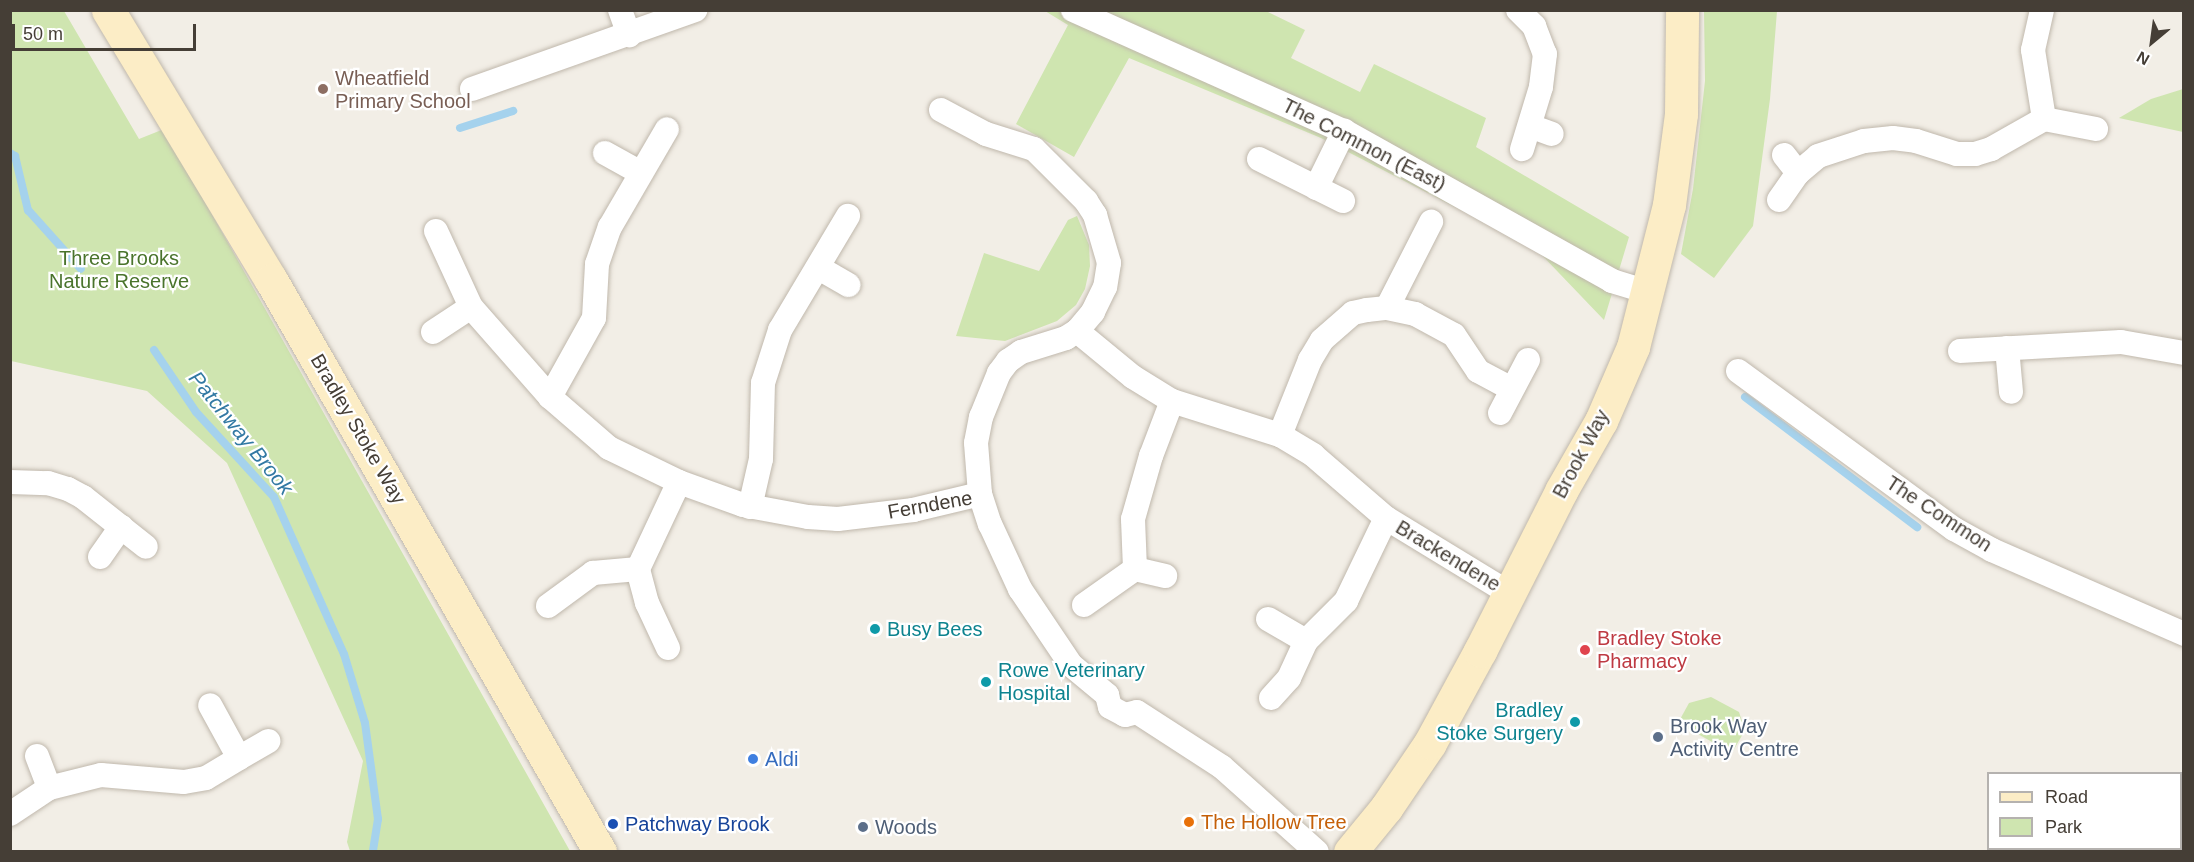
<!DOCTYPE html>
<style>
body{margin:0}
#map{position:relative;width:2194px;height:862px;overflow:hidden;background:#f2eee6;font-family:Arial,sans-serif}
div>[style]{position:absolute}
.green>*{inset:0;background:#cfe5b0}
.stream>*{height:8px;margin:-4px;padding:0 4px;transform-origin:4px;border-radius:4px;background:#a5d2ed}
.roads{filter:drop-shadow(0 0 2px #c0b8ac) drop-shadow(0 0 2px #c0b8ac)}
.street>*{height:24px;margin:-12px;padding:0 12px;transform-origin:12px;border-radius:12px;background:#fff}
.secondary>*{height:33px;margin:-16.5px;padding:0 16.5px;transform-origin:16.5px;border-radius:16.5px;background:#fcedc6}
.dots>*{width:16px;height:16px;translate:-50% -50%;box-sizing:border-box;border:3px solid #fff;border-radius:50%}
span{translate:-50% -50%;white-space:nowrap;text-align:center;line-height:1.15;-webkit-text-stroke:4.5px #fff;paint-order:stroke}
.education-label{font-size:20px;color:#785e54}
.left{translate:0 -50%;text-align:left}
.street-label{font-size:20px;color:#453e36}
.park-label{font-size:20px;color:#4a742c}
.culture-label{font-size:20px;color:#0d838f}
.right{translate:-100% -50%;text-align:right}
.health-label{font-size:20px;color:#be3a42}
.service-label{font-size:20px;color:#4e5e75}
.shop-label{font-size:20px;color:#366cbe}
.food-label{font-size:20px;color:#c56008}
.transit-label{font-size:20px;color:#164399}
.water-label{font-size:21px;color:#3279a3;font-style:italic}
.frame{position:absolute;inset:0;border:12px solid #453e36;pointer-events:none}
.legend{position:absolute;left:1987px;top:772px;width:195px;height:78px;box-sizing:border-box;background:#fff;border:2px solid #b5b2af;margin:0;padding:8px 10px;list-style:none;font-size:18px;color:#453e36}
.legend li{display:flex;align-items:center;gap:12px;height:30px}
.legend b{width:30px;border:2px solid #b5b2af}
.north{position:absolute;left:2122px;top:12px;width:60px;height:60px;-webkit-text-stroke:4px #fff;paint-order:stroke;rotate:209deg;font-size:16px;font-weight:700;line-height:24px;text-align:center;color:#453e36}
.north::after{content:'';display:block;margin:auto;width:21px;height:27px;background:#453e36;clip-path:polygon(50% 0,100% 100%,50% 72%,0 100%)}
.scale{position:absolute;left:12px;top:24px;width:184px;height:27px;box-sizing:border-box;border:3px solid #453e36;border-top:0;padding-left:8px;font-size:18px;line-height:21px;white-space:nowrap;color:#453e36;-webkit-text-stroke:4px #fff;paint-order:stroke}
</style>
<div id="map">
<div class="green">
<div style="clip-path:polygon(11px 11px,64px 11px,139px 139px,164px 129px,570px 851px,350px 851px,347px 842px,363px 761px,227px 463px,147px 391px,11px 361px)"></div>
<div style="clip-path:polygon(1045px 11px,1266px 11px,1305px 30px,1291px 58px,1360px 92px,1374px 64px,1486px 118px,1476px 147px,1629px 237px,1604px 320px,1536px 249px,1321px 138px,1129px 58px,1074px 157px,1016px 124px,1068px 25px)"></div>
<div style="clip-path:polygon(1704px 11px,1777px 11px,1770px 99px,1753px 226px,1714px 278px,1681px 254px,1693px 189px,1705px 81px)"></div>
<div style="clip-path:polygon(2183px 89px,2183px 132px,2119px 118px,2151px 99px)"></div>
<div style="clip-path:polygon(1077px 216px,1089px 245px,1090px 266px,1085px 289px,1076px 305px,1057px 321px,1005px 341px,956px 336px,984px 253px,1039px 271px,1068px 220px)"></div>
<div style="clip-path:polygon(1711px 697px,1739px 712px,1745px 730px,1732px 753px,1678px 723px,1689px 703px)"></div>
</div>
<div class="stream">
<div style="left:460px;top:128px;width:56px;rotate:-17.8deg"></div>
<div style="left:10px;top:153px;width:6px;rotate:31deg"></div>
<div style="left:15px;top:156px;width:56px;rotate:76.5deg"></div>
<div style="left:28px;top:210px;width:79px;rotate:48.1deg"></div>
<div style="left:154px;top:350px;width:75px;rotate:55.9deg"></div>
<div style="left:196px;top:412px;width:115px;rotate:47.5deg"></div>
<div style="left:274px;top:497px;width:172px;rotate:66deg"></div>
<div style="left:344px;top:654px;width:72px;rotate:73.1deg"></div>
<div style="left:365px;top:723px;width:97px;rotate:82.3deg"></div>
<div style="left:378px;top:819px;width:33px;rotate:99deg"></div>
<div style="left:1745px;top:397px;width:216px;rotate:37.1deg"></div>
</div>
<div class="roads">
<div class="street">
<div style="left:620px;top:10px;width:27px;rotate:70deg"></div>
<div style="left:1073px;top:10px;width:297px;rotate:24.1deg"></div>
<div style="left:1344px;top:131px;width:307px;rotate:29.2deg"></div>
<div style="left:1612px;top:281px;width:38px;rotate:17deg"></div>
<div style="left:1518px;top:10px;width:23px;rotate:45deg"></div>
<div style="left:1534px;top:26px;width:30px;rotate:69deg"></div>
<div style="left:1545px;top:54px;width:33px;rotate:97deg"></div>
<div style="left:1541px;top:87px;width:65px;rotate:107deg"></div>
<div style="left:2042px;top:10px;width:41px;rotate:102.7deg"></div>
<div style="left:2033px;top:50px;width:70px;rotate:80.9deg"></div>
<div style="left:472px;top:89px;width:237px;rotate:-19.5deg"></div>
<div style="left:941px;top:110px;width:51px;rotate:28.1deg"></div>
<div style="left:986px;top:134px;width:50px;rotate:17.4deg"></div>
<div style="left:1034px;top:149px;width:74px;rotate:45deg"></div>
<div style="left:1086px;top:201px;width:17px;rotate:57deg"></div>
<div style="left:1095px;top:215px;width:50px;rotate:73.7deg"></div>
<div style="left:1109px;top:263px;width:24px;rotate:99deg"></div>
<div style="left:1105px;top:287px;width:28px;rotate:116deg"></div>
<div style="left:1093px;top:312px;width:25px;rotate:130deg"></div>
<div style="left:1077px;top:331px;width:13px;rotate:148deg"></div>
<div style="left:1066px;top:338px;width:47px;rotate:162.7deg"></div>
<div style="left:1021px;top:352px;width:16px;rotate:145deg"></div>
<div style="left:1008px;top:361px;width:15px;rotate:127deg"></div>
<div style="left:999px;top:373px;width:48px;rotate:112.2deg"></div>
<div style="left:981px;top:417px;width:26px;rotate:101deg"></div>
<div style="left:976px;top:443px;width:51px;rotate:85.5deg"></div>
<div style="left:980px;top:494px;width:32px;rotate:72deg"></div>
<div style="left:990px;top:524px;width:72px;rotate:65.2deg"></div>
<div style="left:1020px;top:589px;width:92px;rotate:56.1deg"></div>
<div style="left:1071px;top:665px;width:47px;rotate:39.8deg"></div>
<div style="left:1107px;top:695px;width:12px;rotate:76deg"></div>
<div style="left:1110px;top:707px;width:17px;rotate:28deg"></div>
<div style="left:1125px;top:715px;width:12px;rotate:-14deg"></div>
<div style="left:1137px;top:712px;width:101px;rotate:32.9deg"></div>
<div style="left:1222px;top:767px;width:127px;rotate:41.8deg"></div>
<div style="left:1530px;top:126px;width:23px;rotate:20deg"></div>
<div style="left:605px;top:153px;width:41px;rotate:29.1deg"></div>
<div style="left:1784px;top:155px;width:23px;rotate:52deg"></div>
<div style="left:1259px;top:159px;width:94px;rotate:26.6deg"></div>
<div style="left:1316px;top:188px;width:64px;rotate:-63.8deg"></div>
<div style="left:1779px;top:200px;width:33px;rotate:-55deg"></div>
<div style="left:1798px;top:173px;width:26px;rotate:-40deg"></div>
<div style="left:1818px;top:156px;width:48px;rotate:-18.1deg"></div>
<div style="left:1864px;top:141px;width:29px;rotate:-6deg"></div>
<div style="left:1893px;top:138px;width:23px;rotate:7deg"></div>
<div style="left:1916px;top:141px;width:43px;rotate:17.6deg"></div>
<div style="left:1957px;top:154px;width:18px"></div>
<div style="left:1975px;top:154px;width:17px;rotate:-17deg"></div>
<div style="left:1991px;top:149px;width:61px;rotate:-29.5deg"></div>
<div style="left:2044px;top:119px;width:53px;rotate:10.9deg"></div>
<div style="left:436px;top:231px;width:84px;rotate:65.3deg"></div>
<div style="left:471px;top:307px;width:120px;rotate:48.7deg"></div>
<div style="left:550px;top:397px;width:78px;rotate:40.8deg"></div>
<div style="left:609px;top:448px;width:78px;rotate:25.9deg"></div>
<div style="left:679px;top:482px;width:68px;rotate:19.8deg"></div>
<div style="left:743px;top:505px;width:66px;rotate:10.5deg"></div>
<div style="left:808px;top:517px;width:30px;rotate:4deg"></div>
<div style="left:838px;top:519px;width:76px;rotate:-6.8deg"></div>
<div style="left:913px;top:510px;width:69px;rotate:-13.4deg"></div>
<div style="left:819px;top:268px;width:34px;rotate:30deg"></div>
<div style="left:1387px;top:308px;width:97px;rotate:-62.9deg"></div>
<div style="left:1077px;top:331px;width:72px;rotate:39.4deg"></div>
<div style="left:1133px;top:377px;width:46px;rotate:31.6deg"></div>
<div style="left:1172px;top:401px;width:113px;rotate:17.5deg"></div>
<div style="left:1280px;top:435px;width:39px;rotate:31deg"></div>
<div style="left:1313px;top:455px;width:96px;rotate:40.8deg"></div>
<div style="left:1386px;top:518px;width:144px;rotate:31.4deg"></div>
<div style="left:433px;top:332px;width:45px;rotate:-33.3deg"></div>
<div style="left:2007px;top:348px;width:44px;rotate:84.8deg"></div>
<div style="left:1960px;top:351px;width:161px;rotate:-3.2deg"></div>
<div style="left:2121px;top:342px;width:64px;rotate:9.9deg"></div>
<div style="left:1738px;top:371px;width:268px;rotate:36.2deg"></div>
<div style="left:1954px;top:529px;width:43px;rotate:28.9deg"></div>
<div style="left:1992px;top:550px;width:210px;rotate:23.6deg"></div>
<div style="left:550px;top:397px;width:90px;rotate:-60.9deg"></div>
<div style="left:594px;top:318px;width:54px;rotate:-86.8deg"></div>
<div style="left:597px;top:264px;width:39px;rotate:-71deg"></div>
<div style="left:610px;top:227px;width:113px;rotate:-59.8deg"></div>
<div style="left:1500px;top:413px;width:60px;rotate:-62.2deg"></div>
<div style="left:1280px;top:435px;width:81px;rotate:-68.2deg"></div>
<div style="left:1310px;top:360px;width:23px;rotate:-59deg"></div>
<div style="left:1322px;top:340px;width:41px;rotate:-41.1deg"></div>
<div style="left:1353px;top:313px;width:14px;rotate:-12deg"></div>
<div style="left:1367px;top:310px;width:20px;rotate:-6deg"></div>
<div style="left:1387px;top:308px;width:29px;rotate:12deg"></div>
<div style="left:1415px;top:314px;width:44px;rotate:28.3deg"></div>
<div style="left:1454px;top:335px;width:43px;rotate:56.3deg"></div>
<div style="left:1478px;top:371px;width:38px;rotate:28deg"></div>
<div style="left:10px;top:482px;width:38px;rotate:2deg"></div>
<div style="left:48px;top:483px;width:21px;rotate:17deg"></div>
<div style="left:68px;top:489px;width:17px;rotate:28deg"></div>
<div style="left:83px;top:497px;width:80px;rotate:38.4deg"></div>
<div style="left:750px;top:507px;width:49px;rotate:-77.1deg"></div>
<div style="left:761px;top:459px;width:76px;rotate:-88.5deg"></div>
<div style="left:763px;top:383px;width:56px;rotate:-72.2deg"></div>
<div style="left:780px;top:330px;width:133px;rotate:-59.2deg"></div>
<div style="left:100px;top:557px;width:37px;rotate:-55deg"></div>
<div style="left:1135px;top:569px;width:31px;rotate:13deg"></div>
<div style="left:1084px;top:605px;width:62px;rotate:-35.2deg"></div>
<div style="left:1135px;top:569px;width:50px;rotate:-92.3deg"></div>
<div style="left:1133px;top:519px;width:66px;rotate:-74.1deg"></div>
<div style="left:1151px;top:456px;width:59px;rotate:-69.1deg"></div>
<div style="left:548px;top:606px;width:56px;rotate:-36.3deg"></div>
<div style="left:593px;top:573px;width:45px;rotate:-5.1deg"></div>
<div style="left:1268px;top:619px;width:44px;rotate:30.1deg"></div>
<div style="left:668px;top:648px;width:50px;rotate:-115deg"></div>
<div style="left:647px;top:603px;width:35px;rotate:-105deg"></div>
<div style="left:638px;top:569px;width:96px;rotate:-64.8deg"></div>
<div style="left:1271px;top:698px;width:27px;rotate:-48deg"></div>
<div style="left:1289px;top:678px;width:41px;rotate:-65.3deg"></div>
<div style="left:1306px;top:641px;width:57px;rotate:-45deg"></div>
<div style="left:1346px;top:601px;width:92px;rotate:-64.3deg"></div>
<div style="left:37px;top:756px;width:34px;rotate:69deg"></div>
<div style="left:239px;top:758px;width:34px;rotate:-30deg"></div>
<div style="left:10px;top:814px;width:47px;rotate:-33.7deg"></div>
<div style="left:49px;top:788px;width:54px;rotate:-14deg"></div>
<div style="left:101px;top:775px;width:83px;rotate:4.8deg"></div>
<div style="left:184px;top:782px;width:22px;rotate:-10deg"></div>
<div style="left:206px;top:778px;width:39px;rotate:-31deg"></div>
<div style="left:239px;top:758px;width:60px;rotate:-118.7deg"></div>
</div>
<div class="secondary">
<div style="left:108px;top:10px;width:315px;rotate:58.9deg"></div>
<div style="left:271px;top:280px;width:660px;rotate:60.09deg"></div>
<div style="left:1350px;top:852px;width:57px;rotate:-50.7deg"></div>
<div style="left:1386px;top:808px;width:78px;rotate:-55.9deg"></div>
<div style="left:1430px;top:743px;width:105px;rotate:-61.5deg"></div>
<div style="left:1480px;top:651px;width:179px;rotate:-63.1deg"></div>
<div style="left:1561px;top:491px;width:81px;rotate:-60.3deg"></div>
<div style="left:1601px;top:421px;width:81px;rotate:-66.6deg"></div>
<div style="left:1633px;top:347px;width:146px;rotate:-75.8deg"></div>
<div style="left:1669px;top:205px;width:92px;rotate:-82.5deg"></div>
<div style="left:1681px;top:114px;width:104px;rotate:-89.4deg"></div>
</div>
</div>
<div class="dots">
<div style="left:323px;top:89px;background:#8d6e63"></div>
<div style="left:875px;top:629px;background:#0f9aa8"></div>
<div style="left:1585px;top:650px;background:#e0444e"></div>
<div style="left:986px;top:682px;background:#0f9aa8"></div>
<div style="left:1575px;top:722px;background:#0f9aa8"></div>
<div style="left:1658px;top:737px;background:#5c6f8a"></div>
<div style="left:753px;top:759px;background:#3f7fe0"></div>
<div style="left:1189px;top:822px;background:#e8710a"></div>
<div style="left:613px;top:824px;background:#1a4fb4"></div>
<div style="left:863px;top:827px;background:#5c6f8a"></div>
</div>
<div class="education-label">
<span class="left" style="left:335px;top:90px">Wheatfield<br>Primary School</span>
</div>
<div class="street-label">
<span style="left:1364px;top:145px;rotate:27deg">The Common (East)</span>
<span style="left:358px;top:429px;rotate:60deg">Bradley Stoke Way</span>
<span style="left:1581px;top:454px;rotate:-62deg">Brook Way</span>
<span style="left:930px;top:505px;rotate:-10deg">Ferndene</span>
<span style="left:1939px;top:514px;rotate:33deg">The Common</span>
<span style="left:1448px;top:556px;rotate:31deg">Brackendene</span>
</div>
<div class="park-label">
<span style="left:119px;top:270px">Three Brooks<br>Nature Reserve</span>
</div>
<div class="culture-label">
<span class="left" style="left:887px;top:629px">Busy Bees</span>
<span class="left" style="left:998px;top:682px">Rowe Veterinary<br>Hospital</span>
<span class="right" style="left:1563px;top:722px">Bradley<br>Stoke Surgery</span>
</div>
<div class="health-label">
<span class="left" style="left:1597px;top:650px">Bradley Stoke<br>Pharmacy</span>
</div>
<div class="service-label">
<span class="left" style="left:1670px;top:738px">Brook Way<br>Activity Centre</span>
<span class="left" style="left:875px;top:827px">Woods</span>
</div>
<div class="shop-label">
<span class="left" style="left:765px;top:759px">Aldi</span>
</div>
<div class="food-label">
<span class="left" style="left:1201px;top:822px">The Hollow Tree</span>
</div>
<div class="transit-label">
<span class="left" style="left:625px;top:824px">Patchway Brook</span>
</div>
<div class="water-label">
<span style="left:241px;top:433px;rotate:51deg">Patchway Brook</span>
</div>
<div class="frame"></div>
<ul class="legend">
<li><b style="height:8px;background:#fcedc6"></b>Road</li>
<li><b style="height:16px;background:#cfe5b0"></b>Park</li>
</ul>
<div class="north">N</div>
<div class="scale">50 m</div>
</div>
